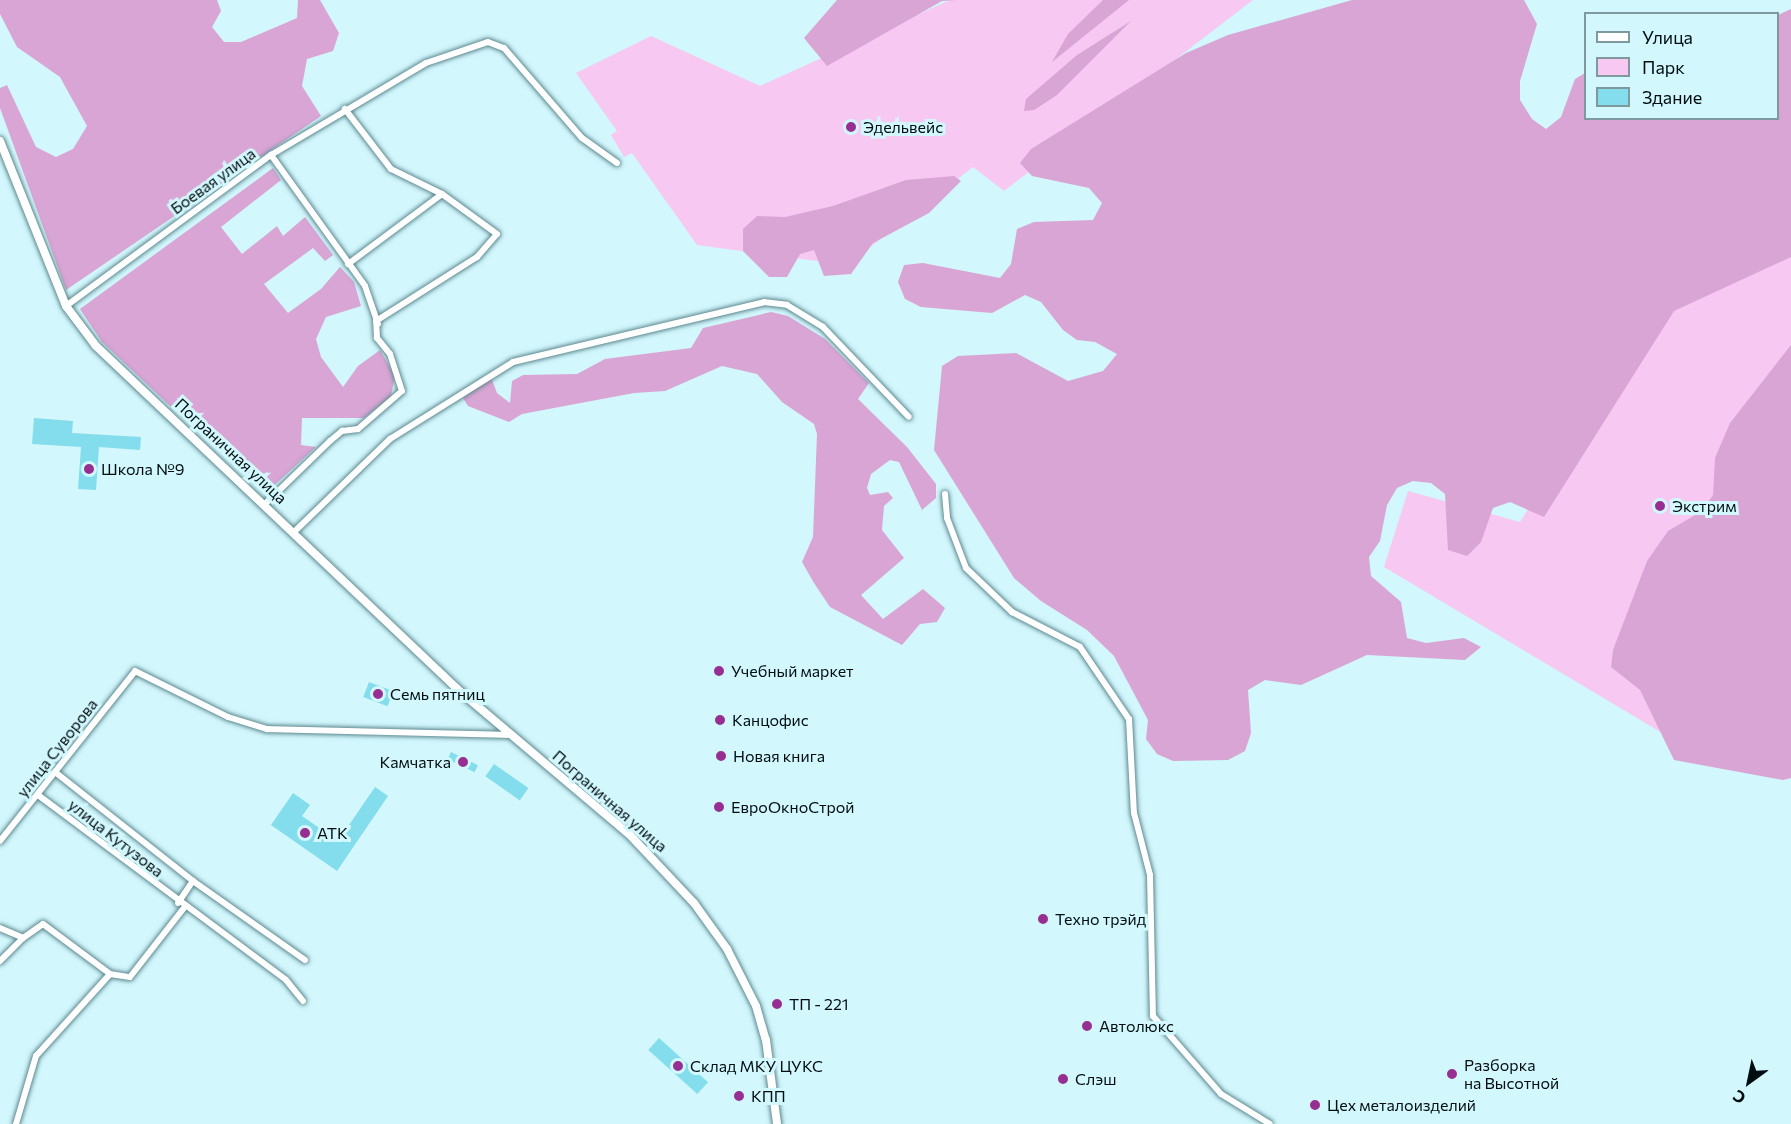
<!DOCTYPE html>
<meta charset="utf-8">
<style>
body{margin:0}
#map{position:relative;width:1791px;height:1124px;overflow:hidden;background:#d2f7fd;font-family:Commissioner,sans-serif}
div>[style]{position:absolute}
.green>*{inset:0;background:#f7c8f1}
.forest>*{inset:0;background:#d9a5d4}
.building>*{inset:0;background:#84ddec;transform-origin:0 0}
.roads{filter:drop-shadow(0 0 2px #5e8990) drop-shadow(0 0 2px #5e8990)}
.minor>*{height:6px;margin:-3px;padding:0 3px;transform-origin:3px;border-radius:3px;background:#fff}
.tertiary>*{height:8px;margin:-4px;padding:0 4px;transform-origin:4px;border-radius:4px;background:#fff}
.dots>*{width:16px;height:16px;translate:-50% -50%;box-sizing:border-box;border:3px solid #d2f7fd;border-radius:50%}
span{translate:-50% -50%;white-space:nowrap;text-align:center;line-height:1.15;-webkit-text-stroke:6px #d2f7fd;paint-order:stroke}
.poi-label{font-size:16px;color:#010e11}
.left{translate:0 -50%;text-align:left}
.right{translate:-100% -50%;text-align:right}
.street-label{font-size:16px;color:#010e11}
.legend{position:absolute;left:1584px;top:12px;width:195px;height:108px;box-sizing:border-box;background:#d2f7fd;border:2px solid #7e9a9f;margin:0;padding:8px 10px;list-style:none;font-size:18px;color:#010e11}
.legend li{display:flex;align-items:center;gap:12px;height:30px}
.legend b{width:30px;border:2px solid #7e9a9f}
.north{position:absolute;left:1719px;top:1052px;width:60px;height:60px;-webkit-text-stroke:4px #d2f7fd;paint-order:stroke;rotate:213deg;font-size:16px;font-weight:700;line-height:24px;text-align:center;color:#010e11}
.north::after{content:'';display:block;margin:auto;width:21px;height:27px;background:#010e11;clip-path:polygon(50% 0,100% 100%,50% 72%,0 100%)}
</style>
<div id="map">
<div class="green">
<div style="clip-path:polygon(950px 0,1253px 0,1004px 191px,973px 167px,847px 265px,697px 245px,632px 153px,624px 157px,611px 135px,617px 131px,576px 73px,651px 36px,760px 86px)"></div>
<div style="clip-path:polygon(1791px 239px,1791px 676px,1719px 767px,1384px 567px,1408px 491px,1520px 522px,1665px 291px)"></div>
</div>
<div class="forest">
<div style="clip-path:polygon(0 0,217px 0,221px 11px,212px 27px,224px 42px,241px 42px,297px 18px,298px 0,320px 0,339px 33px,333px 51px,307px 59px,302px 86px,321px 116px,66px 290px,0 108px,0 88px,7px 85px,36px 147px,56px 157px,73px 149px,87px 126px,60px 77px,17px 47px,0 14px)"></div>
<div style="clip-path:polygon(837px 0,957px 0,942px 1px,827px 66px,804px 38px)"></div>
<div style="clip-path:polygon(1103px 0,1129px 0,1052px 62px,1068px 34px)"></div>
<div style="clip-path:polygon(1352px 0,1524px 0,1537px 24px,1520px 81px,1520px 100px,1532px 119px,1546px 129px,1561px 117px,1575px 79px,1585px 73px,1586px 118px,1778px 118px,1778px 15px,1791px 9px,1791px 257px,1674px 311px,1544px 517px,1510px 502px,1493px 508px,1481px 542px,1467px 556px,1448px 550px,1445px 494px,1431px 483px,1413px 481px,1397px 488px,1387px 505px,1380px 541px,1369px 557px,1371px 576px,1401px 602px,1407px 638px,1426px 643px,1464px 638px,1481px 647px,1465px 660px,1367px 655px,1301px 685px,1265px 680px,1248px 690px,1251px 733px,1245px 751px,1228px 760px,1173px 761px,1157px 754px,1146px 739px,1148px 720px,1114px 656px,1087px 630px,1041px 601px,1014px 578px,934px 450px,942px 366px,958px 356px,1016px 353px,1068px 381px,1103px 371px,1117px 354px,1095px 342px,1077px 340px,1063px 330px,1041px 302px,1025px 295px,992px 313px,921px 307px,905px 299px,898px 282px,904px 265px,923px 263px,1000px 278px,1011px 264px,1017px 229px,1034px 222px,1093px 220px,1102px 203px,1089px 188px,1032px 176px,1020px 163px,1031px 149px,1186px 53px,1228px 35px)"></div>
<div style="clip-path:polygon(1131px 21px,1057px 95px,1034px 110px,1024px 111px,1026px 99px,1077px 55px)"></div>
<div style="clip-path:polygon(273px 168px,281px 180px,221px 227px,242px 254px,277px 226px,283px 236px,305px 217px,333px 255px,325px 261px,313px 248px,264px 284px,288px 313px,321px 289px,340px 267px,354px 282px,361px 306px,326px 317px,316px 339px,321px 357px,343px 387px,358px 366px,380px 350px,395px 376px,391px 396px,364px 418px,302px 418px,301px 445px,316px 447px,267px 492px,210px 434px,187px 422px,102px 342px,80px 309px)"></div>
<div style="clip-path:polygon(954px 176px,961px 181px,929px 213px,873px 243px,851px 274px,824px 276px,814px 250px,800px 254px,787px 277px,769px 277px,743px 251px,743px 229px,757px 216px,785px 217px,833px 206px,906px 180px)"></div>
<div style="clip-path:polygon(771px 312px,788px 316px,825px 339px,869px 383px,858px 399px,907px 447px,936px 484px,936px 498px,922px 510px,899px 462px,890px 460px,871px 474px,867px 488px,870px 495px,888px 492px,893px 498px,884px 506px,882px 530px,904px 558px,861px 595px,883px 619px,923px 589px,945px 608px,937px 622px,920px 624px,902px 645px,830px 607px,814px 583px,802px 562px,813px 537px,817px 434px,814px 424px,782px 402px,757px 374px,722px 366px,665px 391px,634px 393px,522px 414px,509px 422px,468px 406px,463px 398px,491px 377px,497px 393px,510px 403px,512px 381px,523px 375px,577px 374px,605px 359px,691px 348px,703px 328px)"></div>
<div style="clip-path:polygon(1791px 345px,1791px 778px,1783px 780px,1674px 760px,1640px 690px,1611px 667px,1613px 650px,1647px 561px,1668px 531px,1702px 511px,1713px 495px,1715px 458px,1730px 423px)"></div>
</div>
<div class="building">
<div style="clip-path:polygon(34px 418px,73px 421px,72px 433px,141px 437px,140px 450px,99px 447px,96px 490px,78px 489px,81px 447px,32px 444px)"></div>
<div style="left:369px;top:682px;width:26px;height:16px;rotate:21deg"></div>
<div style="left:451px;top:752px;width:30px;height:8px;rotate:26deg"></div>
<div style="left:494px;top:764px;width:42px;height:15px;rotate:35deg"></div>
<div style="clip-path:polygon(375px 787px,388px 796px,337px 871px,271px 825px,293px 793px,310px 805px,302px 816px,338px 841px)"></div>
<div style="left:659px;top:1038px;width:66px;height:16px;rotate:42deg"></div>
</div>
<div class="roads">
<div class="minor">
<div style="left:271px;top:155px;width:180px;rotate:-30.7deg"></div>
<div style="left:426px;top:63px;width:65px;rotate:-18.7deg"></div>
<div style="left:488px;top:42px;width:17px;rotate:21deg"></div>
<div style="left:504px;top:48px;width:119px;rotate:49.1deg"></div>
<div style="left:582px;top:138px;width:43px;rotate:35.5deg"></div>
<div style="left:348px;top:264px;width:117px;rotate:-36.7deg"></div>
<div style="left:66px;top:306px;width:255px;rotate:-36.4deg"></div>
<div style="left:271px;top:155px;width:161px;rotate:54.3deg"></div>
<div style="left:365px;top:286px;width:40px;rotate:71.1deg"></div>
<div style="left:945px;top:494px;width:24px;rotate:85deg"></div>
<div style="left:947px;top:518px;width:53px;rotate:69.2deg"></div>
<div style="left:966px;top:568px;width:64px;rotate:43.7deg"></div>
<div style="left:1012px;top:612px;width:76px;rotate:27.2deg"></div>
<div style="left:1080px;top:647px;width:87px;rotate:55.8deg"></div>
<div style="left:1129px;top:719px;width:94px;rotate:87deg"></div>
<div style="left:1134px;top:813px;width:64px;rotate:75.5deg"></div>
<div style="left:1150px;top:875px;width:141px;rotate:88.8deg"></div>
<div style="left:1153px;top:1016px;width:103px;rotate:48.9deg"></div>
<div style="left:1221px;top:1094px;width:57px;rotate:31.5deg"></div>
<div style="left:265px;top:504px;width:91px;rotate:-44.1deg"></div>
<div style="left:330px;top:441px;width:16px;rotate:-40deg"></div>
<div style="left:342px;top:431px;width:16px;rotate:-7deg"></div>
<div style="left:358px;top:429px;width:58px;rotate:-40.8deg"></div>
<div style="left:402px;top:391px;width:39px;rotate:-108deg"></div>
<div style="left:390px;top:354px;width:21px;rotate:-129deg"></div>
<div style="left:377px;top:338px;width:17px;rotate:-93deg"></div>
<div style="left:376px;top:321px;width:120px;rotate:-32.4deg"></div>
<div style="left:477px;top:257px;width:30px;rotate:-49deg"></div>
<div style="left:497px;top:234px;width:68px;rotate:-144deg"></div>
<div style="left:442px;top:194px;width:57px;rotate:-153.9deg"></div>
<div style="left:391px;top:169px;width:76px;rotate:-127.5deg"></div>
<div style="left:294px;top:532px;width:134px;rotate:-44.1deg"></div>
<div style="left:390px;top:439px;width:145px;rotate:-32deg"></div>
<div style="left:513px;top:362px;width:258px;rotate:-13.4deg"></div>
<div style="left:764px;top:302px;width:23px;rotate:7deg"></div>
<div style="left:787px;top:305px;width:42px;rotate:31.4deg"></div>
<div style="left:823px;top:327px;width:124px;rotate:46.3deg"></div>
<div style="left:55px;top:772px;width:176px;rotate:38.3deg"></div>
<div style="left:193px;top:881px;width:137px;rotate:35.2deg"></div>
<div style="left:38px;top:795px;width:309px;rotate:36.7deg"></div>
<div style="left:286px;top:980px;width:27px;rotate:51deg"></div>
<div style="left:0;top:841px;width:217px;rotate:-51.5deg"></div>
<div style="left:135px;top:671px;width:104px;rotate:26.3deg"></div>
<div style="left:228px;top:717px;width:41px;rotate:17.1deg"></div>
<div style="left:267px;top:729px;width:243px;rotate:1.4deg"></div>
<div style="left:178px;top:903px;width:27px;rotate:-56deg"></div>
<div style="left:0;top:928px;width:25px;rotate:23deg"></div>
<div style="left:23px;top:938px;width:33px;rotate:135deg"></div>
<div style="left:23px;top:938px;width:24px;rotate:-35deg"></div>
<div style="left:43px;top:924px;width:84px;rotate:36.7deg"></div>
<div style="left:110px;top:974px;width:20px;rotate:9deg"></div>
<div style="left:130px;top:977px;width:88px;rotate:-52deg"></div>
<div style="left:16px;top:1124px;width:71px;rotate:-73.6deg"></div>
<div style="left:36px;top:1056px;width:110px;rotate:-47.9deg"></div>
</div>
<div class="tertiary">
<div style="left:0;top:141px;width:178px;rotate:68.2deg"></div>
<div style="left:66px;top:306px;width:50px;rotate:53.1deg"></div>
<div style="left:96px;top:346px;width:497px;rotate:43.5deg"></div>
<div style="left:456px;top:688px;width:226px;rotate:40.2deg"></div>
<div style="left:629px;top:834px;width:95px;rotate:46.7deg"></div>
<div style="left:694px;top:903px;width:57px;rotate:54.3deg"></div>
<div style="left:727px;top:949px;width:64px;rotate:63deg"></div>
<div style="left:756px;top:1006px;width:35px;rotate:74deg"></div>
<div style="left:766px;top:1040px;width:85px;rotate:82.5deg"></div>
</div>
</div>
<div class="dots">
<div style="left:851px;top:127px;background:#972f92"></div>
<div style="left:89px;top:469px;background:#972f92"></div>
<div style="left:1660px;top:506px;background:#972f92"></div>
<div style="left:719px;top:671px;background:#972f92"></div>
<div style="left:378px;top:694px;background:#972f92"></div>
<div style="left:720px;top:720px;background:#972f92"></div>
<div style="left:721px;top:756px;background:#972f92"></div>
<div style="left:463px;top:762px;background:#972f92"></div>
<div style="left:719px;top:807px;background:#972f92"></div>
<div style="left:305px;top:833px;background:#972f92"></div>
<div style="left:1043px;top:919px;background:#972f92"></div>
<div style="left:777px;top:1004px;background:#972f92"></div>
<div style="left:1087px;top:1026px;background:#972f92"></div>
<div style="left:678px;top:1066px;background:#972f92"></div>
<div style="left:1452px;top:1074px;background:#972f92"></div>
<div style="left:1063px;top:1079px;background:#972f92"></div>
<div style="left:739px;top:1096px;background:#972f92"></div>
<div style="left:1315px;top:1105px;background:#972f92"></div>
</div>
<div class="poi-label">
<span class="left" style="left:863px;top:127px">Эдельвейс</span>
<span class="left" style="left:101px;top:469px">Школа №9</span>
<span class="left" style="left:1672px;top:506px">Экстрим</span>
<span class="left" style="left:731px;top:671px">Учебный маркет</span>
<span class="left" style="left:390px;top:694px">Семь пятниц</span>
<span class="left" style="left:732px;top:720px">Канцофис</span>
<span class="left" style="left:733px;top:756px">Новая книга</span>
<span class="right" style="left:451px;top:762px">Камчатка</span>
<span class="left" style="left:731px;top:807px">ЕвроОкноСтрой</span>
<span class="left" style="left:317px;top:833px">АТК</span>
<span class="left" style="left:1055px;top:919px">Техно трэйд</span>
<span class="left" style="left:789px;top:1004px">ТП - 221</span>
<span class="left" style="left:1099px;top:1026px">Автолюкс</span>
<span class="left" style="left:1464px;top:1074px">Разборка<br>на Высотной</span>
<span class="left" style="left:690px;top:1066px">Склад МКУ ЦУКС</span>
<span class="left" style="left:1075px;top:1079px">Слэш</span>
<span class="left" style="left:751px;top:1096px">КПП</span>
<span class="left" style="left:1327px;top:1105px">Цех металоизделий</span>
</div>
<div class="street-label">
<span style="left:213px;top:181px;rotate:-36deg">Боевая улица</span>
<span style="left:231px;top:451px;rotate:43deg">Пограничная улица</span>
<span style="left:57px;top:748px;rotate:-52deg">улица Суворова</span>
<span style="left:610px;top:801px;rotate:41deg">Пограничная улица</span>
<span style="left:116px;top:838px;rotate:38deg">улица Кутузова</span>
</div>
<ul class="legend">
<li><b style="height:8px;background:#fff"></b>Улица</li>
<li><b style="height:16px;background:#f7c8f1"></b>Парк</li>
<li><b style="height:16px;background:#84ddec"></b>Здание</li>
</ul>
<div class="north">С</div>
</div>
